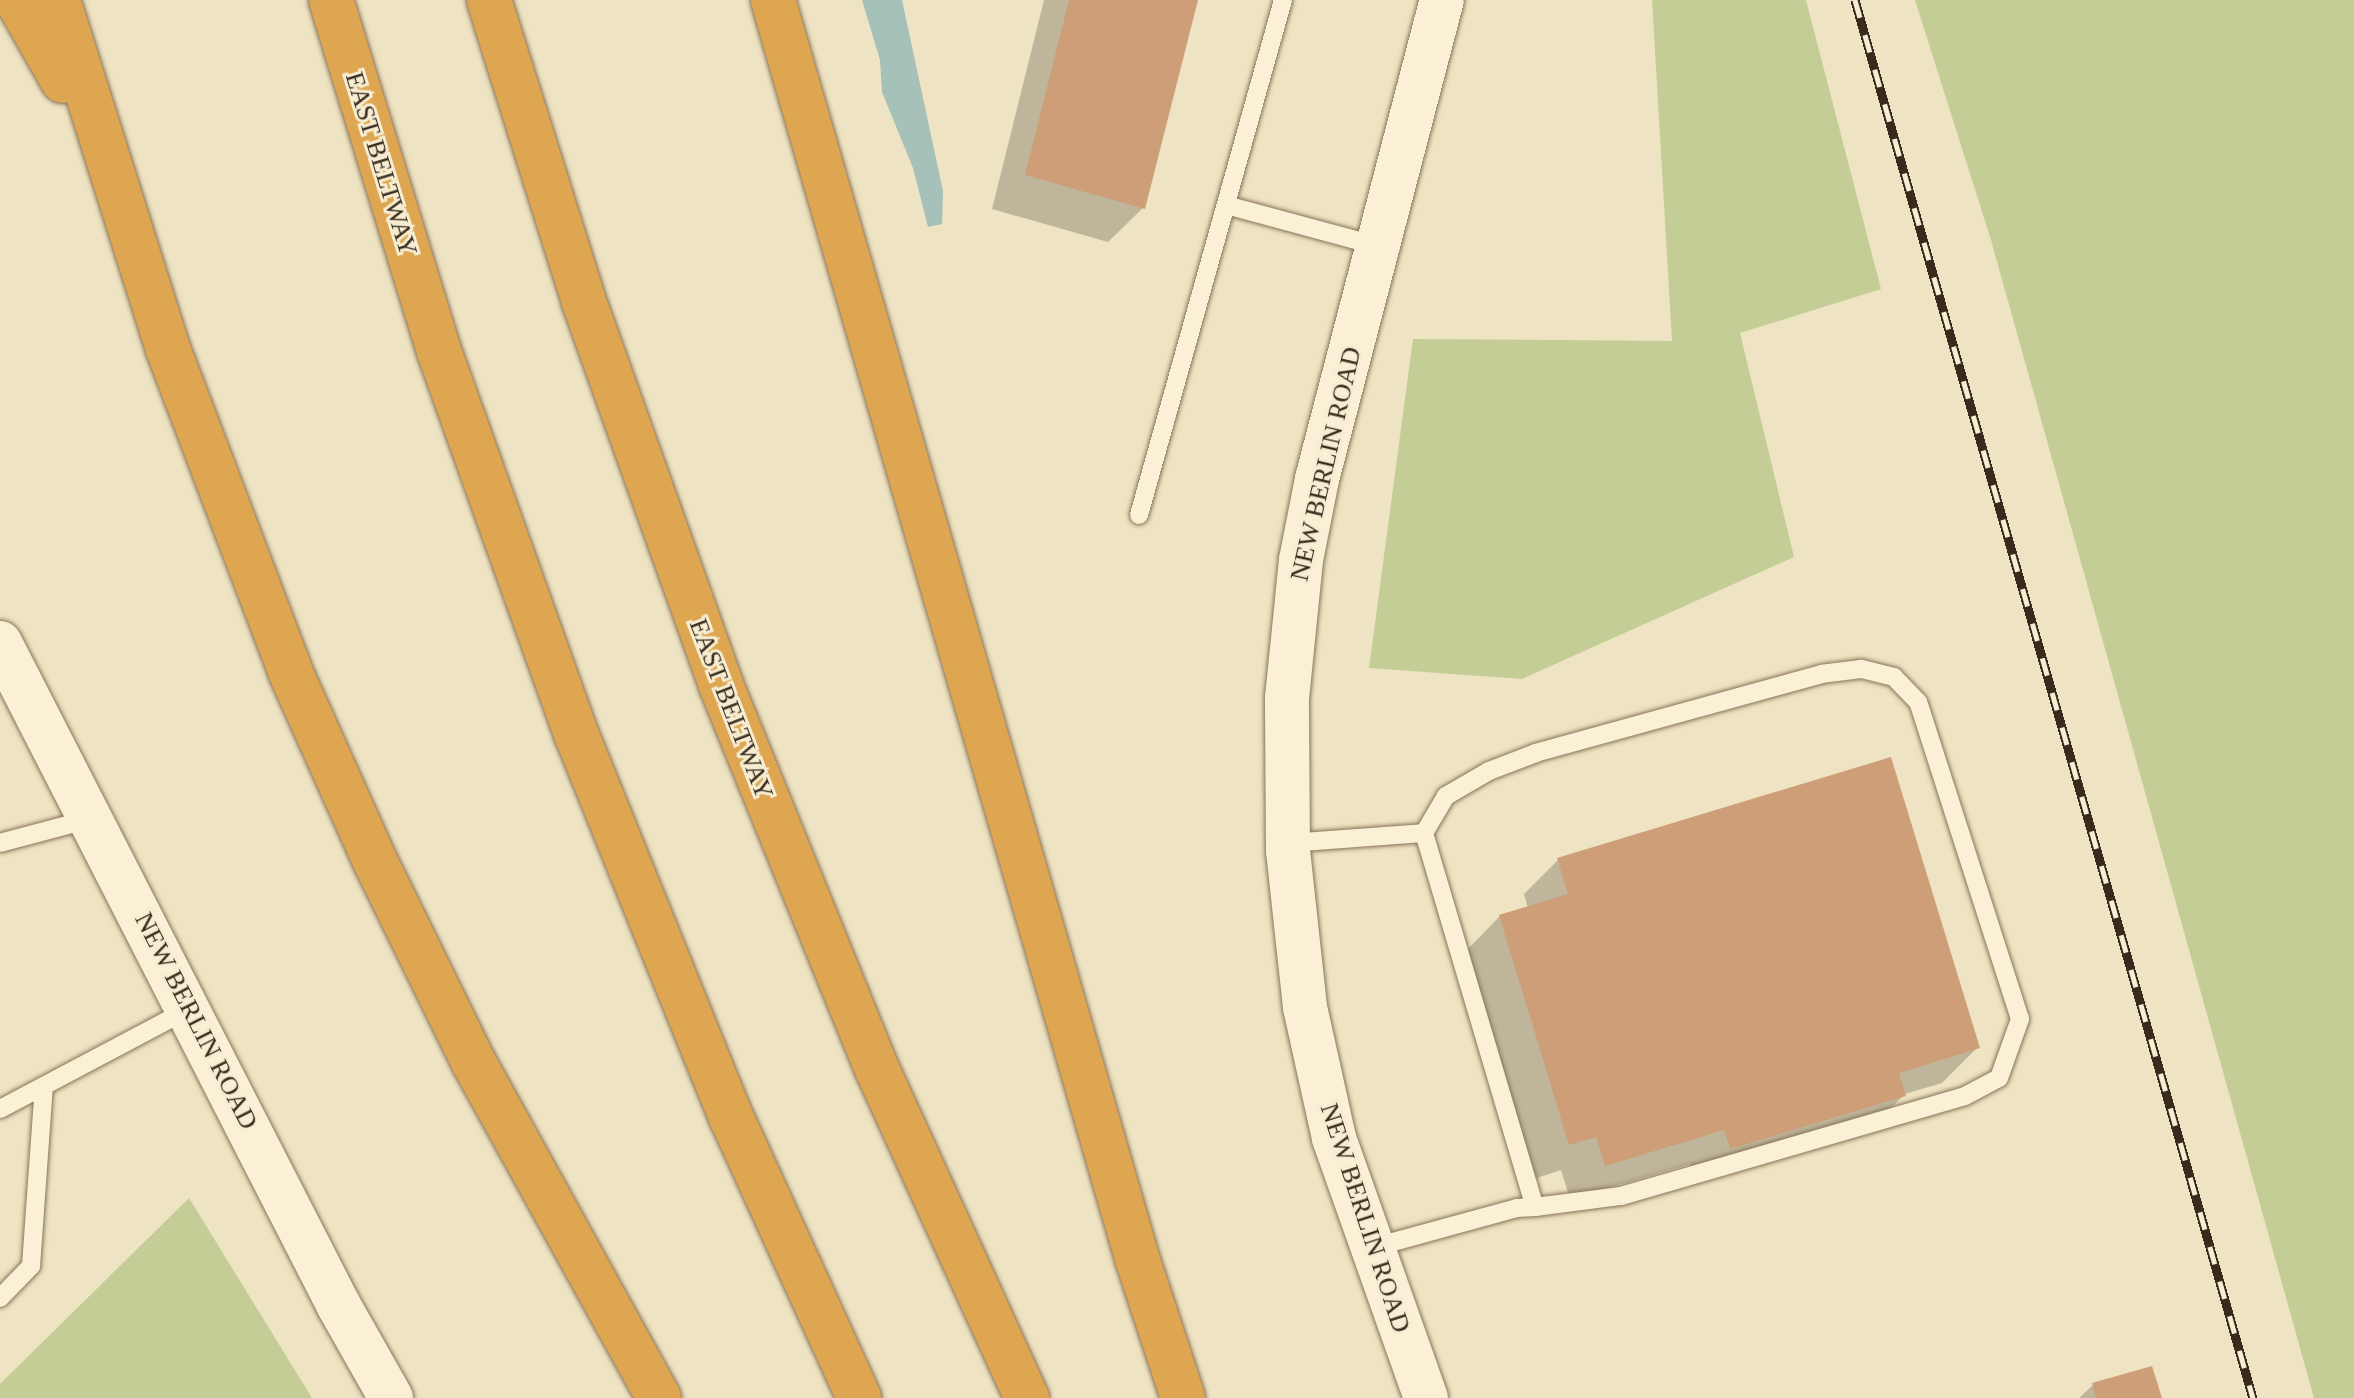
<!DOCTYPE html>
<style>
body{margin:0}
#map{position:relative;width:2354px;height:1398px;overflow:hidden;background:#eee3c2;font-family:"Times New Roman",serif}
div>[style]{position:absolute}
.green>*{inset:0;background:#c4cd96}
.water>*{inset:0;background:#a5c1ba}
.shadow>*{inset:0;background:#0003}
.building>*{inset:0;background:#cd9e78}
.roads{filter:drop-shadow(0 0 2px #897459) drop-shadow(0 0 2px #897459)}
.service>*{height:18px;margin:-9px;padding:0 9px;transform-origin:9px;border-radius:9px;background:#f9f0d6}
.tertiary>*{height:44px;margin:-22px;padding:0 22px;transform-origin:22px;border-radius:22px;background:#f9f0d6}
.motorway>*{height:44px;margin:-22px;padding:0 22px;transform-origin:22px;border-radius:22px;background:#dfa652}
.rail>*{height:9px;margin-top:-4.5px;transform-origin:0;background:repeating-linear-gradient(90deg,#f6edd2 0 18px,#382b1d 0 36px);box-sizing:border-box;border-block:2px solid #382b1d}
span{translate:-50% -50%;white-space:nowrap;text-align:center;line-height:1.15;-webkit-text-stroke:6px #f6edd2;paint-order:stroke}
.street-label{font-size:26px;color:#382b1d}
</style>
<div id="map">
<div class="green">
<div style="clip-path:polygon(1652px 0,1806px 0,1881px 289px,1740px 333px,1794px 557px,1522px 679px,1369px 668px,1413px 339px,1672px 341px)"></div>
<div style="clip-path:polygon(1915px 0,2354px 0,2354px 1398px,2314px 1398px,1991px 240px)"></div>
<div style="clip-path:polygon(189px 1198px,312px 1398px,0 1398px,0 1384px)"></div>
</div>
<div class="water">
<div style="clip-path:polygon(862px 0,902px 0,943px 191px,942px 224px,928px 227px,913px 168px,882px 92px,880px 60px)"></div>
</div>
<div class="shadow">
<div style="clip-path:polygon(1044px 0,1196px 0,1143px 208px,1108px 242px,992px 209px)"></div>
<div style="clip-path:polygon(1558px 860px,1977px 1048px,1942px 1083px,1905px 1094px,1869px 1130px,1695px 1182px,1690px 1164px,1570px 1199px,1561px 1170px,1534px 1179px,1466px 951px,1500px 916px,1528px 908px,1524px 894px)"></div>
<div style="clip-path:polygon(2093px 1385px,2159px 1398px,2079px 1398px)"></div>
</div>
<div class="building">
<div style="clip-path:polygon(1069px 0,1198px 0,1145px 209px,1025px 175px)"></div>
<div style="clip-path:polygon(1891px 757px,1980px 1048px,1899px 1073px,1906px 1096px,1730px 1149px,1724px 1130px,1605px 1166px,1596px 1137px,1569px 1145px,1499px 915px,1568px 894px,1557px 858px)"></div>
<div style="clip-path:polygon(2152px 1366px,2162px 1398px,2096px 1398px,2092px 1383px)"></div>
</div>
<div class="roads">
<div class="service">
<div style="left:1226px;top:205px;width:157px;rotate:15.1deg"></div>
<div style="left:1139px;top:515px;width:535px;rotate:-74.38deg"></div>
<div style="left:0;top:843px;width:93px;rotate:-14.9deg"></div>
<div style="left:1288px;top:843px;width:136px;rotate:-4.2deg"></div>
<div style="left:0;top:1109px;width:212px;rotate:-27.9deg"></div>
<div style="left:1371px;top:1248px;width:151px;rotate:-15.3deg"></div>
<div style="left:1517px;top:1208px;width:18px;rotate:-3deg"></div>
<div style="left:1535px;top:1207px;width:87px;rotate:-7.3deg"></div>
<div style="left:1621px;top:1196px;width:358px;rotate:-16.2deg"></div>
<div style="left:1965px;top:1096px;width:38px;rotate:-28deg"></div>
<div style="left:1999px;top:1078px;width:63px;rotate:-70.4deg"></div>
<div style="left:2020px;top:1019px;width:333px;rotate:-107.8deg"></div>
<div style="left:1918px;top:702px;width:35px;rotate:-134deg"></div>
<div style="left:1894px;top:677px;width:34px;rotate:-166deg"></div>
<div style="left:1861px;top:669px;width:39px;rotate:173deg"></div>
<div style="left:1822px;top:674px;width:297px;rotate:164.6deg"></div>
<div style="left:1536px;top:753px;width:50px;rotate:159deg"></div>
<div style="left:1489px;top:771px;width:50px;rotate:149.8deg"></div>
<div style="left:1446px;top:796px;width:43px;rotate:120.7deg"></div>
<div style="left:1424px;top:833px;width:390px;rotate:73.5deg"></div>
<div style="left:0;top:1298px;width:45px;rotate:-45.9deg"></div>
<div style="left:31px;top:1266px;width:180px;rotate:-85.9deg"></div>
</div>
<div class="tertiary">
<div style="left:0;top:643px;width:745px;rotate:62.92deg"></div>
<div style="left:339px;top:1306px;width:106px;rotate:60.5deg"></div>
<div style="left:1426px;top:1398px;width:276px;rotate:-109.5deg"></div>
<div style="left:1334px;top:1138px;width:134px;rotate:-102.5deg"></div>
<div style="left:1305px;top:1007px;width:157px;rotate:-96.2deg"></div>
<div style="left:1288px;top:851px;width:153px;rotate:-90.4deg"></div>
<div style="left:1287px;top:698px;width:139px;rotate:-84.2deg"></div>
<div style="left:1301px;top:560px;width:83px;rotate:-78.8deg"></div>
<div style="left:1317px;top:479px;width:495px;rotate:-75.4deg"></div>
</div>
<div class="motorway">
<div style="left:17px;top:0;width:93px;rotate:60.4deg"></div>
<div style="left:58px;top:0;width:366px;rotate:72.5deg"></div>
<div style="left:168px;top:349px;width:344px;rotate:69.2deg"></div>
<div style="left:290px;top:671px;width:210px;rotate:65.9deg"></div>
<div style="left:376px;top:863px;width:223px;rotate:63.9deg"></div>
<div style="left:474px;top:1063px;width:383px;rotate:61.1deg"></div>
<div style="left:331px;top:0;width:367px;rotate:72.9deg"></div>
<div style="left:439px;top:351px;width:409px;rotate:70.3deg"></div>
<div style="left:577px;top:736px;width:413px;rotate:68deg"></div>
<div style="left:732px;top:1119px;width:307px;rotate:65.5deg"></div>
<div style="left:489px;top:0;width:313px;rotate:72.5deg"></div>
<div style="left:583px;top:299px;width:410px;rotate:70.3deg"></div>
<div style="left:721px;top:685px;width:414px;rotate:67.9deg"></div>
<div style="left:877px;top:1069px;width:362px;rotate:65.5deg"></div>
<div style="left:773px;top:0;width:1313px;rotate:73.86deg"></div>
<div style="left:1138px;top:1261px;width:144px;rotate:71.8deg"></div>
</div>
</div>
<div class="rail">
<div style="left:1855px;top:0;width:1454px;rotate:74.11deg"></div>
</div>
<div class="street-label">
<span style="left:381px;top:164px;rotate:73deg">EAST BELTWAY</span>
<span style="left:1326px;top:464px;rotate:-77deg">NEW BERLIN ROAD</span>
<span style="left:731px;top:709px;rotate:69deg">EAST BELTWAY</span>
<span style="left:196px;top:1021px;rotate:63deg">NEW BERLIN ROAD</span>
<span style="left:1365px;top:1218px;rotate:72deg">NEW BERLIN ROAD</span>
</div>
</div>
